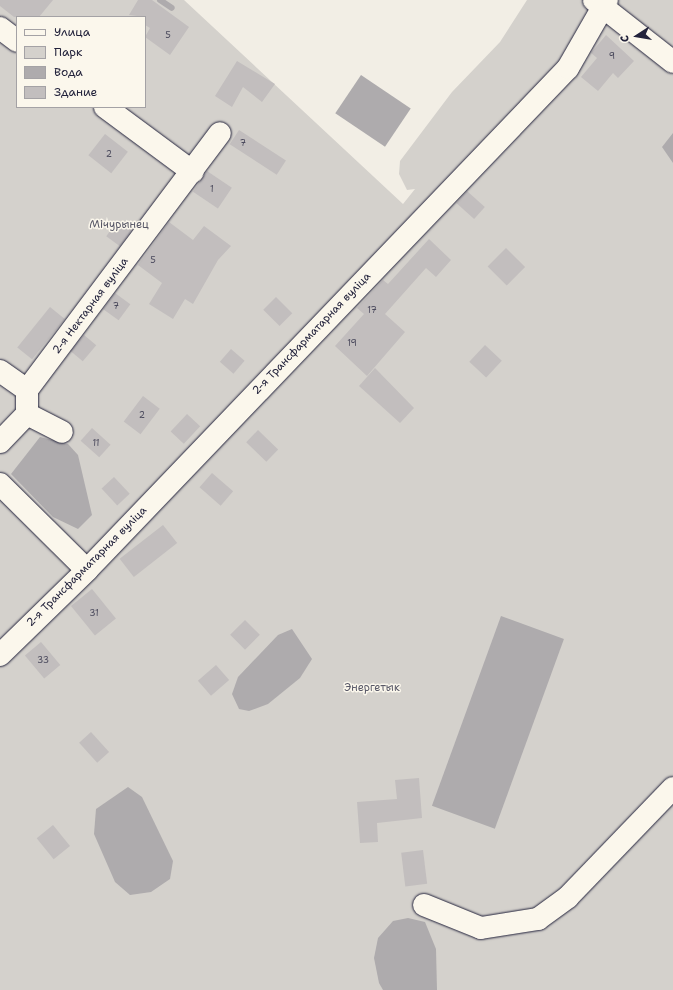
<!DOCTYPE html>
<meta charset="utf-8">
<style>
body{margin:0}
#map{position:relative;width:673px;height:990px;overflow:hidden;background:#f2eee5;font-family:"Shantell Sans",sans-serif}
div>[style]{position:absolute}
.green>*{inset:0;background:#d4d1cc}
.water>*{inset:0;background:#aeabad;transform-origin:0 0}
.stream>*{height:6px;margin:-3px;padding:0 3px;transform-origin:3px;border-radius:3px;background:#aeabad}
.building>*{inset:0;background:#c2bebe;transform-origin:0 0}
.roads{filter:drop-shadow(0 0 1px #22223b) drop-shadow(0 0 1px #22223b)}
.minor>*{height:22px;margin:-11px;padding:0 11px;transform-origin:11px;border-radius:11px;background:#fbf7ec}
span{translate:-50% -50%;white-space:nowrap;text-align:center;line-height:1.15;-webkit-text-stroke:3px #fbf7ec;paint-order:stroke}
.number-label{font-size:9px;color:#4a495c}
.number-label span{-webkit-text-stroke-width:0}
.park-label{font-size:11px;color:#575766}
.street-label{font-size:11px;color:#22223b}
.legend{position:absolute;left:16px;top:16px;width:130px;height:92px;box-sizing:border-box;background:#fbf7ec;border:1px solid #a4a2a5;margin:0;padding:5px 7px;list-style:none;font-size:12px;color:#22223b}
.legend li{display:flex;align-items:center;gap:8px;height:20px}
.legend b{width:20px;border:1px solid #a4a2a5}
.north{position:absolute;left:617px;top:16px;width:40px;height:40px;-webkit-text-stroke:3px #fbf7ec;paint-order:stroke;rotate:258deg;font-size:11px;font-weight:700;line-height:16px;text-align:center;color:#22223b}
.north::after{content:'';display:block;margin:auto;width:14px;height:18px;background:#22223b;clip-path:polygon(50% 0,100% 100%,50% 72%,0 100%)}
</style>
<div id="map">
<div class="green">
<div style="clip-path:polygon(evenodd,0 0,184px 0,403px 204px,415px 189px,407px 190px,399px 174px,400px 161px,452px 92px,500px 42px,527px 0,673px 0,673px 990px,0 990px,0 0,17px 17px,145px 17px,145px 107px,17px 107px,17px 17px)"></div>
</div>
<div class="water">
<div style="left:361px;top:75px;width:60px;height:46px;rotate:34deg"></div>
<div style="clip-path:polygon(673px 133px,673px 163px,662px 147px)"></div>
<div style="clip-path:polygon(40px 437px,68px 444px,78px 455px,92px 515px,78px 529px,53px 517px,11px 474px)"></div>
<div style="left:501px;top:616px;width:67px;height:202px;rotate:20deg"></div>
<div style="clip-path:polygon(292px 629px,312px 659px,300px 678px,268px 704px,249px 711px,239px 709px,232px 694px,238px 677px,278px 635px)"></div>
<div style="clip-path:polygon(128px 787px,142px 797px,173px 861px,170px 879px,151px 892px,130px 895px,115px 882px,94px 834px,96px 809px)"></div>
<div style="clip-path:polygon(408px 918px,425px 922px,436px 949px,437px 990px,383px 990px,379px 983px,374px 958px,378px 938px,393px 921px)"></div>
</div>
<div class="stream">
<div style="left:160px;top:0;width:14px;rotate:34deg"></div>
</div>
<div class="building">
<div style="clip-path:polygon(0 0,53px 0,39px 17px,14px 17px,0 6px)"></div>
<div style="clip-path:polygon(138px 0,152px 0,189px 27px,170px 55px,145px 37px,150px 28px,145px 25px,145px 17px,129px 15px)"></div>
<div style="clip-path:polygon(606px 35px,634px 61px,618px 78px,613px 73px,598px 91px,581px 77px,597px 58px,591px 53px)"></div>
<div style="clip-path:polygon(237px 61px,275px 84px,262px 102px,243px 87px,232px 107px,215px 96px)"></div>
<div style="left:239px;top:130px;width:56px;height:17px;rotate:33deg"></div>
<div style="left:105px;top:134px;width:29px;height:27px;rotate:38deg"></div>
<div style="left:207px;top:171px;width:30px;height:25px;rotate:34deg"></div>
<div style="left:467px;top:191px;width:24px;height:16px;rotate:42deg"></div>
<div style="left:118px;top:220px;width:17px;height:20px;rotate:36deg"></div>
<div style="clip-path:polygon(169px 222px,193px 240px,204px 226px,231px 246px,218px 260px,193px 304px,185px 299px,173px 319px,149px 304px,162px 283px,138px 265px)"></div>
<div style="clip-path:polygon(429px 239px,451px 260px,436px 277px,426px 268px,385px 314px,405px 332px,367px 376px,335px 346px,364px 314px,357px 308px,383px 280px,388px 284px)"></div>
<div style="left:506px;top:248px;width:27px;height:26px;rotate:45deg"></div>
<div style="left:115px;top:293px;width:19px;height:20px;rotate:36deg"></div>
<div style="left:276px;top:297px;width:23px;height:18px;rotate:45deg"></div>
<div style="left:50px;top:307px;width:19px;height:52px;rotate:39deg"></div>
<div style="left:84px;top:335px;width:16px;height:21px;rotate:40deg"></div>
<div style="left:485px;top:345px;width:23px;height:23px;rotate:43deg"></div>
<div style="left:231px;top:349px;width:18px;height:17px;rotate:41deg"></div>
<div style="clip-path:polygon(375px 368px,414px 408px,400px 423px,359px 386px)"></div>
<div style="left:143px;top:396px;width:21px;height:32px;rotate:37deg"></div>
<div style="left:187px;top:414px;width:18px;height:24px;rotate:43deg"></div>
<div style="left:92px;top:428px;width:25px;height:17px;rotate:42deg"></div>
<div style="left:258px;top:430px;width:28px;height:17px;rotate:44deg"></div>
<div style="left:212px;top:473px;width:28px;height:19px;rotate:41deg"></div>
<div style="left:114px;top:477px;width:23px;height:17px;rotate:47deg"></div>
<div style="left:163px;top:525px;width:23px;height:55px;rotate:52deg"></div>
<div style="left:92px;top:589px;width:38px;height:27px;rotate:51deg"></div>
<div style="left:245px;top:620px;width:21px;height:21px;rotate:45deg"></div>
<div style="left:41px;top:642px;width:30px;height:21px;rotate:50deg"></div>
<div style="left:216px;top:665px;width:20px;height:24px;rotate:49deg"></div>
<div style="left:91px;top:732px;width:27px;height:16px;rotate:48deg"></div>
<div style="clip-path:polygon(419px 778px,422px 818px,377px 823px,378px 842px,360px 843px,357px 802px,397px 799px,395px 780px)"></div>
<div style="left:53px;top:825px;width:27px;height:21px;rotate:51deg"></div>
<div style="left:423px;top:850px;width:34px;height:22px;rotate:83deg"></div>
</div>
<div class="roads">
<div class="minor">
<div style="left:594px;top:0;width:100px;rotate:38.1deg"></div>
<div style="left:0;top:28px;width:21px;rotate:37deg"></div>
<div style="left:105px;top:107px;width:109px;rotate:36.5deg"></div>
<div style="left:0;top:371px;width:33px;rotate:35deg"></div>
<div style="left:27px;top:414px;width:39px;rotate:27deg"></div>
<div style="left:0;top:442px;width:39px;rotate:-46deg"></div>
<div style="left:27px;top:414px;width:24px;rotate:-90deg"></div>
<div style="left:27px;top:390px;width:321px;rotate:-53.1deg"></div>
<div style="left:0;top:484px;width:122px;rotate:44.7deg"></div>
<div style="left:0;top:655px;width:122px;rotate:-44.3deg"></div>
<div style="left:87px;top:570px;width:695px;rotate:-46.22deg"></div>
<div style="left:568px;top:68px;width:78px;rotate:-60.2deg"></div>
<div style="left:424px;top:905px;width:61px;rotate:22deg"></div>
<div style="left:481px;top:928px;width:58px;rotate:-9deg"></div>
<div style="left:538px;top:919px;width:37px;rotate:-36deg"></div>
<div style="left:568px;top:897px;width:151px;rotate:-46.1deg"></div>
</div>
</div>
<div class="number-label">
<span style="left:168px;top:35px">5</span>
<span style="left:612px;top:56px">9</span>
<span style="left:243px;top:143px">7</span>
<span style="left:109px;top:154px">2</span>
<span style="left:212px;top:189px">1</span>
<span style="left:153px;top:260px">5</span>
<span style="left:116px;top:306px">7</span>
<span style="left:372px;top:310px">17</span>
<span style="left:352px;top:343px">19</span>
<span style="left:142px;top:415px">2</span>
<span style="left:96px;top:443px">11</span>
<span style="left:94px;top:613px">31</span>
<span style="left:43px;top:660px">33</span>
</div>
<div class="park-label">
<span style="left:119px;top:225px">Мічурынец</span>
<span style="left:372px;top:688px">Энергетык</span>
</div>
<div class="street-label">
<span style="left:91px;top:306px;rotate:-53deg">2-я Нектарная вуліца</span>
<span style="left:312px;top:334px;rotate:-46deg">2-я Трансфарматарная вуліца</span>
<span style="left:87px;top:567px;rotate:-45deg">2-я Трансфарматарная вуліца</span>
</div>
<ul class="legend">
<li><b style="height:5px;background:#fbf7ec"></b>Улица</li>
<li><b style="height:11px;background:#d4d1cc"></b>Парк</li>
<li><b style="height:11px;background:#aeabad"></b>Вода</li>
<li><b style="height:11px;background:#c2bebe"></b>Здание</li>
</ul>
<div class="north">С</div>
</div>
